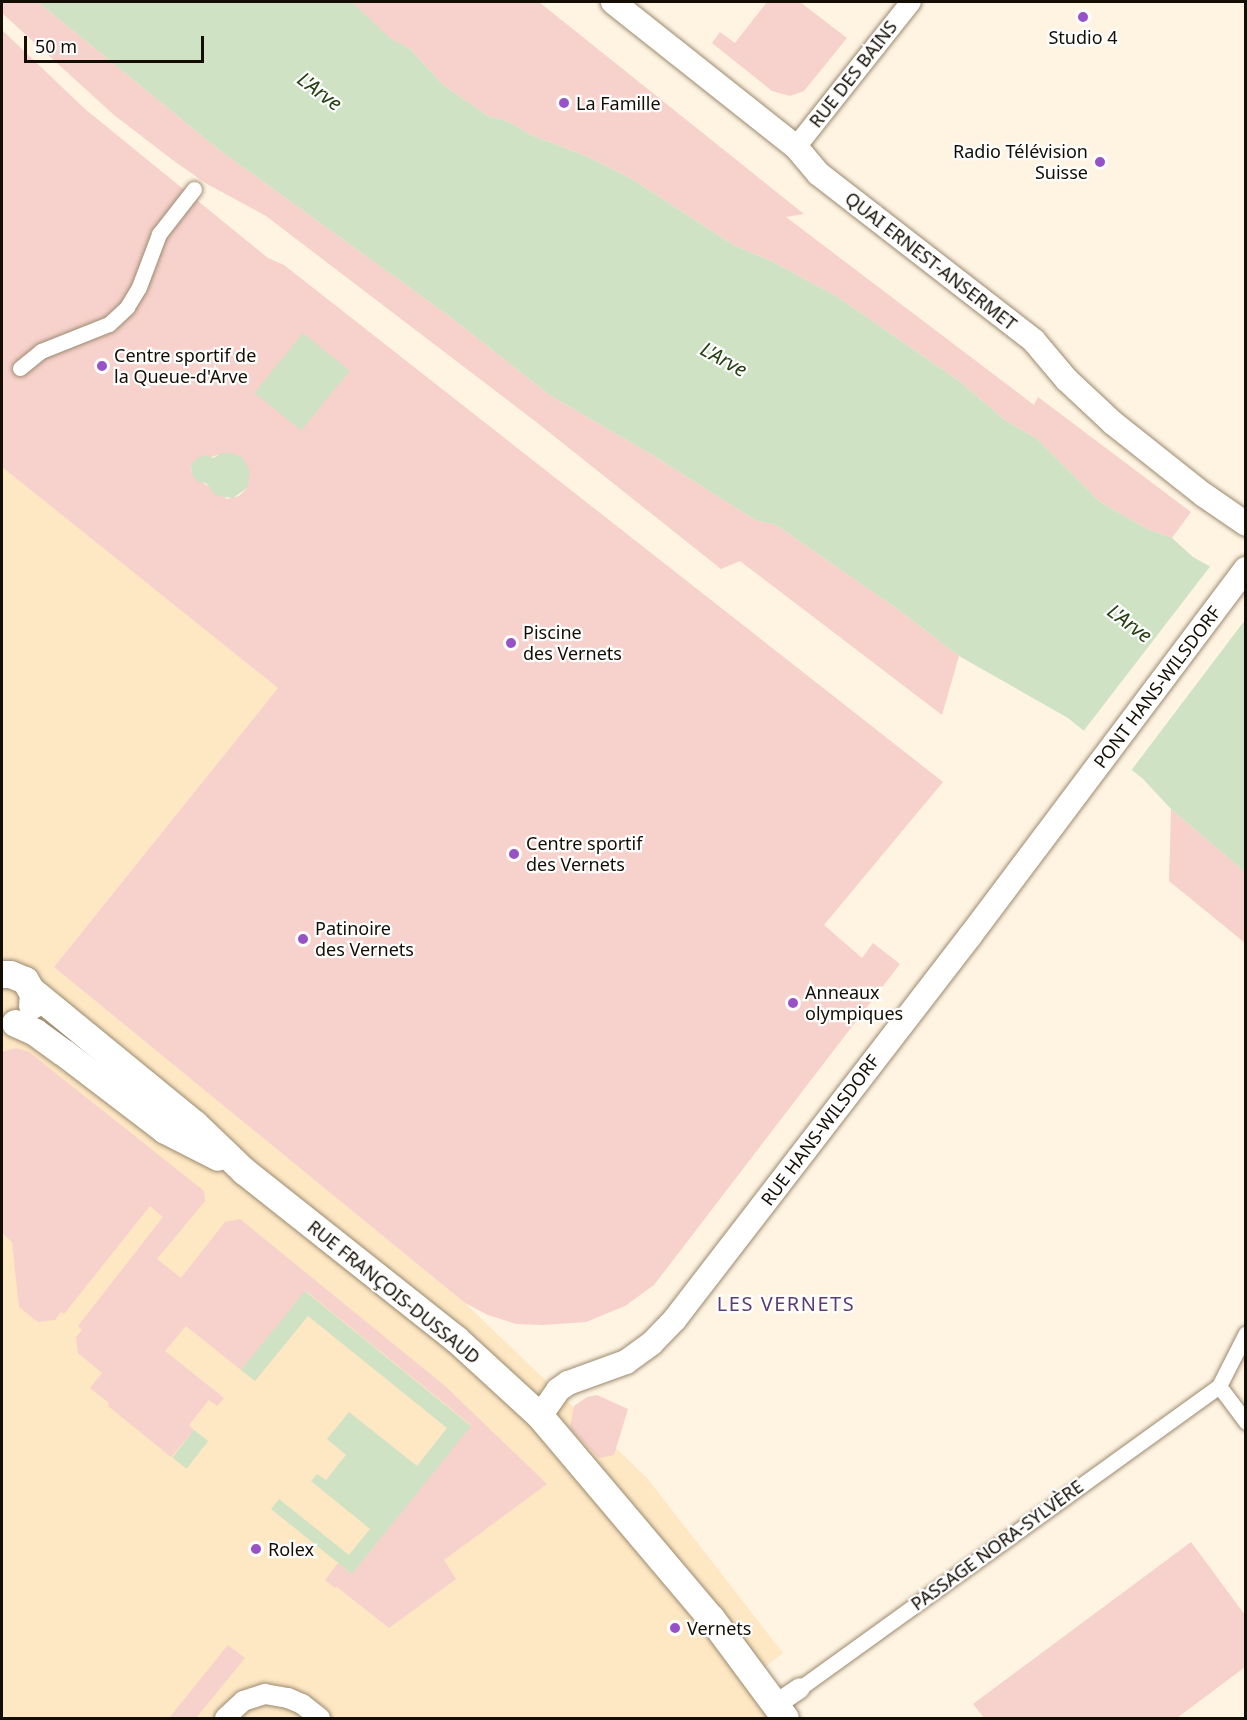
<!DOCTYPE html>
<meta charset="utf-8">
<style>
body{margin:0}
#map{position:relative;width:1247px;height:1720px;overflow:hidden;background:#fff4e2;font-family:"Noto Sans",sans-serif}
div>[style]{position:absolute}
.built>*{inset:0;background:#fee7c3}
.green>*{inset:0;background:#f7d1cb}
.water>*{inset:0;background:#cfe2c3;transform-origin:0 0}
.pier>*{inset:0;background:#fff4e2}
.roads{filter:drop-shadow(0 0 2px #9b8a6f) drop-shadow(0 0 2px #9b8a6f)}
.pedestrian>*{height:15px;margin:-7.5px;padding:0 7.5px;transform-origin:7.5px;border-radius:7.5px;background:#fff}
.minor>*{height:20px;margin:-10px;padding:0 10px;transform-origin:10px;border-radius:10px;background:#fff}
.tertiary>*{height:24px;margin:-12px;padding:0 12px;transform-origin:12px;border-radius:12px;background:#fff}
.secondary>*{height:27px;margin:-13.5px;padding:0 13.5px;transform-origin:13.5px;border-radius:13.5px;background:#fff}
.dots>*{width:16px;height:16px;translate:-50% -50%;box-sizing:border-box;border:3px solid #fff;border-radius:50%}
span{translate:-50% -50%;white-space:nowrap;text-align:center;line-height:1.15;-webkit-text-stroke:4.5px #fff;paint-order:stroke}
.poi-label{font-size:18px;color:#130d04}
.left{translate:0 -50%;text-align:left}
.right{translate:-100% -50%;text-align:right}
.street-label{font-size:18px;color:#130d04}
.water-label{font-size:20px;color:#263e10;font-style:italic}
.neighbourhood-label{font-size:20px;color:#5d3c76;letter-spacing:1.5px}
.frame{position:absolute;inset:0;border:3px solid #130d04;pointer-events:none}
.scale{position:absolute;left:24px;top:36px;width:180px;height:27px;box-sizing:border-box;border:3px solid #130d04;border-top:0;padding-left:8px;font-size:18px;line-height:21px;white-space:nowrap;color:#130d04;-webkit-text-stroke:4px #fff;paint-order:stroke}
</style>
<div id="map">
<div class="built">
<div style="clip-path:polygon(2px 467px,278px 688px,54px 967px,465px 1303px,647px 1478px,783px 1653px,760px 1671px,794px 1718px,2px 1718px)"></div>
</div>
<div class="green">
<div style="clip-path:polygon(2px 2px,38px 2px,218px 149px,449px 316px,551px 396px,654px 456px,755px 520px,776px 525px,896px 608px,959px 656px,942px 715px,740px 561px,721px 569px,540px 425px,266px 216px,207px 184px,174px 161px,114px 115px,2px 13px)"></div>
<div style="clip-path:polygon(352px 2px,539px 2px,804px 214px,786px 217px,1034px 405px,1038px 397px,1191px 512px,1172px 538px,1147px 529px,1100px 502px,1036px 438px,1006px 421px,959px 381px,836px 296px,771px 261px,735px 246px,630px 178px,588px 157px,531px 135px,509px 122px,488px 116px,443px 85px,410px 49px,391px 40px)"></div>
<div style="clip-path:polygon(767px 2px,800px 2px,847px 38px,804px 91px,790px 96px,772px 91px,712px 43px,720px 32px,735px 43px)"></div>
<div style="clip-path:polygon(evenodd,2px 30px,85px 109px,268px 258px,284px 265px,943px 782px,824px 925px,862px 958px,873px 943px,900px 964px,654px 1285px,625px 1306px,586px 1322px,543px 1325px,516px 1324px,488px 1315px,465px 1303px,54px 967px,278px 688px,2px 467px,2px 30px,217px 455px,247px 488px,239px 496px,227px 499px,192px 475px,191px 465px,217px 455px)"></div>
<div style="clip-path:polygon(1171px 809px,1245px 872px,1245px 943px,1169px 881px)"></div>
<div style="clip-path:polygon(16px 1048px,29px 1052px,204px 1191px,205px 1201px,157px 1259px,181px 1278px,225px 1222px,240px 1219px,445px 1386px,547px 1484px,444px 1560px,456px 1579px,389px 1628px,337px 1587px,335px 1588px,325px 1580px,338px 1563px,352px 1574px,471px 1425px,306px 1291px,241px 1370px,186px 1326px,165px 1351px,224px 1398px,217px 1406px,209px 1400px,189px 1425px,194px 1430px,171px 1457px,108px 1406px,109px 1403px,90px 1388px,102px 1373px,78px 1353px,76px 1337px,82px 1330px,78px 1326px,163px 1217px,150px 1206px,64px 1314px,61px 1312px,55px 1320px,38px 1322px,19px 1307px,12px 1242px,2px 1233px,2px 1052px)"></div>
<div style="clip-path:polygon(597px 1395px,628px 1409px,614px 1455px,599px 1458px,570px 1428px,574px 1406px,587px 1397px)"></div>
<div style="clip-path:polygon(1191px 1542px,1245px 1615px,1245px 1667px,1177px 1718px,984px 1718px,973px 1704px)"></div>
<div style="clip-path:polygon(228px 1645px,245px 1658px,196px 1718px,169px 1718px)"></div>
</div>
<div class="water">
<div style="clip-path:polygon(38px 2px,352px 2px,391px 39px,410px 49px,443px 85px,488px 116px,509px 122px,531px 135px,588px 157px,630px 178px,735px 246px,771px 261px,836px 296px,959px 381px,1006px 421px,1036px 438px,1100px 502px,1147px 529px,1172px 538px,1193px 557px,1245px 586px,1245px 872px,1171px 809px,1143px 779px,1068px 718px,959px 656px,896px 608px,776px 525px,755px 520px,654px 456px,551px 396px,449px 316px,218px 149px)"></div>
<div style="left:303px;top:333px;width:60px;height:77px;rotate:39deg"></div>
<div style="clip-path:polygon(222px 453px,232px 453px,243px 458px,250px 472px,247px 488px,233px 498px,216px 496px,206px 483px,198px 482px,192px 475px,191px 465px,197px 458px,205px 455px,213px 458px)"></div>
<div style="clip-path:polygon(305px 1291px,471px 1426px,352px 1574px,271px 1509px,279px 1499px,349px 1555px,370px 1529px,311px 1481px,317px 1474px,326px 1480px,346px 1455px,327px 1439px,349px 1412px,417px 1466px,447px 1428px,308px 1316px,255px 1381px,241px 1370px)"></div>
<div style="left:194px;top:1430px;width:18px;height:35px;rotate:38deg"></div>
</div>
<div class="pier">
<div style="clip-path:polygon(1212px 564px,1246px 583px,1245px 620px,1130px 772px,1082px 733px)"></div>
</div>
<div class="roads">
<div class="pedestrian">
<div style="left:20px;top:368px;width:27px;rotate:-39deg"></div>
<div style="left:41px;top:351px;width:73px;rotate:-21.7deg"></div>
<div style="left:109px;top:324px;width:25px;rotate:-43deg"></div>
<div style="left:127px;top:307px;width:23px;rotate:-59deg"></div>
<div style="left:139px;top:287px;width:57px;rotate:-69.3deg"></div>
<div style="left:159px;top:234px;width:57px;rotate:-52.1deg"></div>
<div style="left:1219px;top:1386px;width:45px;rotate:53.1deg"></div>
<div style="left:800px;top:1688px;width:516px;rotate:-35.78deg"></div>
<div style="left:1219px;top:1386px;width:59px;rotate:-63deg"></div>
</div>
<div class="minor">
<div style="left:796px;top:147px;width:185px;rotate:-51.6deg"></div>
<div style="left:775px;top:1705px;width:30px;rotate:-34deg"></div>
<div style="left:225px;top:1718px;width:25px;rotate:-43deg"></div>
<div style="left:243px;top:1701px;width:23px;rotate:-18deg"></div>
<div style="left:265px;top:1694px;width:23px;rotate:10deg"></div>
<div style="left:288px;top:1698px;width:15px;rotate:23deg"></div>
<div style="left:302px;top:1704px;width:23px;rotate:38deg"></div>
</div>
<div class="tertiary">
<div style="left:613px;top:2px;width:233px;rotate:38.4deg"></div>
<div style="left:796px;top:147px;width:35px;rotate:50deg"></div>
<div style="left:819px;top:174px;width:272px;rotate:37.8deg"></div>
<div style="left:1034px;top:341px;width:51px;rotate:49.8deg"></div>
<div style="left:1067px;top:380px;width:63px;rotate:43.1deg"></div>
<div style="left:1113px;top:423px;width:116px;rotate:38.4deg"></div>
<div style="left:1204px;top:495px;width:51px;rotate:34.6deg"></div>
<div style="left:540px;top:1416px;width:32px;rotate:-55deg"></div>
<div style="left:558px;top:1390px;width:12px;rotate:-35deg"></div>
<div style="left:568px;top:1383px;width:62px;rotate:-19.9deg"></div>
<div style="left:626px;top:1362px;width:32px;rotate:-36deg"></div>
<div style="left:652px;top:1343px;width:33px;rotate:-46deg"></div>
<div style="left:675px;top:1319px;width:483px;rotate:-52.4deg"></div>
<div style="left:970px;top:936px;width:459px;rotate:-53.1deg"></div>
</div>
<div class="secondary">
<div style="left:2px;top:974px;width:8px"></div>
<div style="left:10px;top:974px;width:16px;rotate:22deg"></div>
<div style="left:25px;top:980px;width:16px;rotate:60deg"></div>
<div style="left:33px;top:994px;width:11px;rotate:95deg"></div>
<div style="left:31px;top:990px;width:212px;rotate:39.3deg"></div>
<div style="left:195px;top:1124px;width:68px;rotate:43.8deg"></div>
<div style="left:244px;top:1171px;width:270px;rotate:38.4deg"></div>
<div style="left:456px;top:1339px;width:114px;rotate:42.5deg"></div>
<div style="left:540px;top:1416px;width:265px;rotate:49.8deg"></div>
<div style="left:711px;top:1618px;width:124px;rotate:53.5deg"></div>
<div style="left:15px;top:1023px;width:22px;rotate:24deg"></div>
<div style="left:35px;top:1032px;width:34px;rotate:36deg"></div>
<div style="left:63px;top:1052px;width:128px;rotate:37.4deg"></div>
<div style="left:165px;top:1130px;width:59px;rotate:27deg"></div>
</div>
</div>
<div class="dots">
<div style="left:1083px;top:17px;background:#9652c6"></div>
<div style="left:564px;top:103px;background:#9652c6"></div>
<div style="left:1100px;top:162px;background:#9652c6"></div>
<div style="left:102px;top:366px;background:#9652c6"></div>
<div style="left:511px;top:643px;background:#9652c6"></div>
<div style="left:514px;top:854px;background:#9652c6"></div>
<div style="left:303px;top:939px;background:#9652c6"></div>
<div style="left:793px;top:1003px;background:#9652c6"></div>
<div style="left:256px;top:1549px;background:#9652c6"></div>
<div style="left:675px;top:1628px;background:#9652c6"></div>
</div>
<div class="poi-label">
<span style="left:1083px;top:37px">Studio 4</span>
<span class="left" style="left:576px;top:103px">La Famille</span>
<span class="right" style="left:1088px;top:162px">Radio Télévision<br>Suisse</span>
<span class="left" style="left:114px;top:366px">Centre sportif de<br>la Queue-d'Arve</span>
<span class="left" style="left:523px;top:643px">Piscine<br>des Vernets</span>
<span class="left" style="left:526px;top:854px">Centre sportif<br>des Vernets</span>
<span class="left" style="left:315px;top:939px">Patinoire<br>des Vernets</span>
<span class="left" style="left:805px;top:1003px">Anneaux<br>olympiques</span>
<span class="left" style="left:268px;top:1549px">Rolex</span>
<span class="left" style="left:687px;top:1628px">Vernets</span>
</div>
<div class="street-label">
<span style="left:853px;top:74px;rotate:-52deg">RUE DES BAINS</span>
<span style="left:931px;top:261px;rotate:38deg">QUAI ERNEST-ANSERMET</span>
<span style="left:1157px;top:687px;rotate:-53deg">PONT HANS-WILSDORF</span>
<span style="left:820px;top:1130px;rotate:-53deg">RUE HANS-WILSDORF</span>
<span style="left:394px;top:1292px;rotate:39deg">RUE FRANÇOIS-DUSSAUD</span>
<span style="left:997px;top:1545px;rotate:-36deg">PASSAGE NORA-SYLVÈRE</span>
</div>
<div class="water-label">
<span style="left:320px;top:91px;rotate:37deg">L'Arve</span>
<span style="left:724px;top:359px;rotate:29deg">L'Arve</span>
<span style="left:1130px;top:623px;rotate:37deg">L'Arve</span>
</div>
<div class="neighbourhood-label">
<span style="left:786px;top:1303px">LES VERNETS</span>
</div>
<div class="frame"></div>
<div class="scale">50 m</div>
</div>
